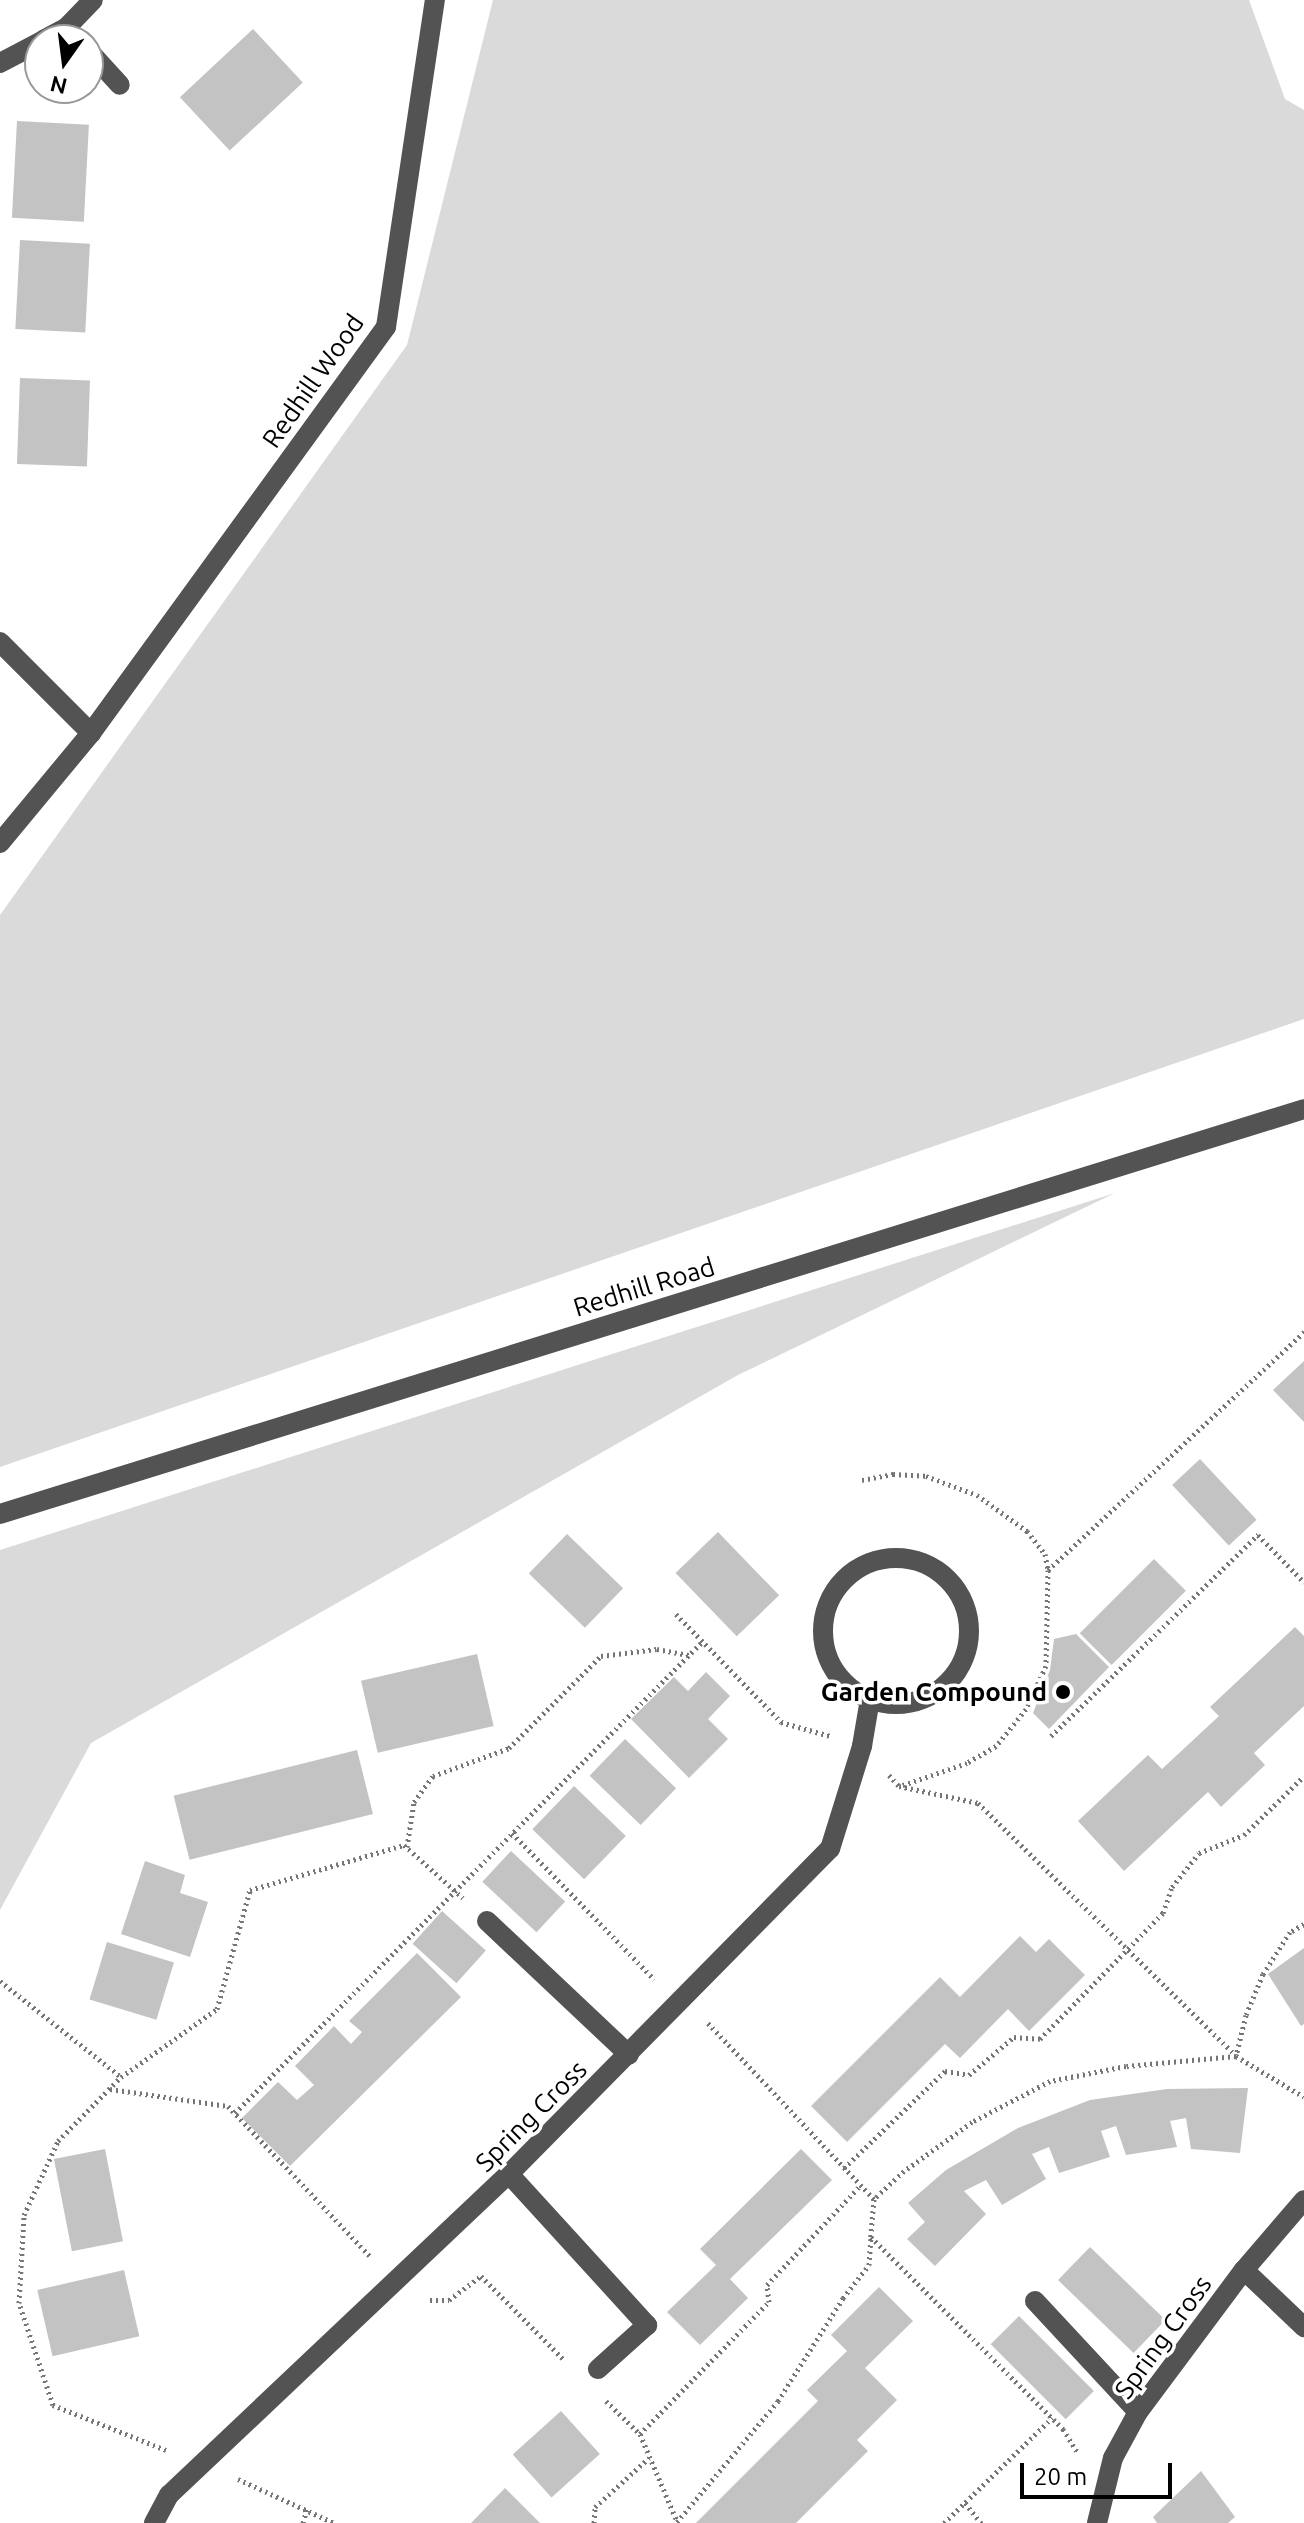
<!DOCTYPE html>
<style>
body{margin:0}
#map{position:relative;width:1304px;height:2523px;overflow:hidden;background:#fff;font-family:Ubuntu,sans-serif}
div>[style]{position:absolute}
.green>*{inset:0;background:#dadada}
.building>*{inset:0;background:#c3c3c3;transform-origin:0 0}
.path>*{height:5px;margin-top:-2.5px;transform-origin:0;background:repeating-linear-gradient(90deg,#757575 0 2px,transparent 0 6px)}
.minor>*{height:20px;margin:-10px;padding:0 10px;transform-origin:10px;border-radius:10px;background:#535353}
.minor>.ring{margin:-10px;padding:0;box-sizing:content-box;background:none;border:20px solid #535353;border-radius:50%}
.dots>*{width:22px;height:22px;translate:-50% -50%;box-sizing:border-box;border:4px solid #fff;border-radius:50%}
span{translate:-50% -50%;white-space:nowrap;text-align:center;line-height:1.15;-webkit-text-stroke:7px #fff;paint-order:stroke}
.street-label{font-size:26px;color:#000}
.poi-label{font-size:26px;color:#000;font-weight:700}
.right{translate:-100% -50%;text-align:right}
.north{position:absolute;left:24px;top:24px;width:80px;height:80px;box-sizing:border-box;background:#fff;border:2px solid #999;border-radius:50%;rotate:194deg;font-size:22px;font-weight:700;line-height:32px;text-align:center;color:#000}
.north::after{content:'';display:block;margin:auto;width:28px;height:36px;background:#000;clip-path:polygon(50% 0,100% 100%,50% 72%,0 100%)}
.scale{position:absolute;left:1020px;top:2463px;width:152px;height:36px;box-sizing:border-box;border:4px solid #000;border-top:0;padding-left:10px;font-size:24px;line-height:28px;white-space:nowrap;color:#000;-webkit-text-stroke:6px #fff;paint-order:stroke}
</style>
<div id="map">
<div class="green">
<div style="clip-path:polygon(493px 0,1249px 0,1285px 99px,1304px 110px,1304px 1019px,0 1467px,0 915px,407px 345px)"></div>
<div style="clip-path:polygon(1115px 1193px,738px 1375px,91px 1743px,0 1910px,0 1550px)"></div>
</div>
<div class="building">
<div style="left:253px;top:29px;width:73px;height:100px;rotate:47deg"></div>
<div style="left:17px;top:121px;width:72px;height:97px;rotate:3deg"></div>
<div style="left:20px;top:240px;width:70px;height:89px;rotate:3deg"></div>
<div style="left:20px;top:378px;width:70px;height:86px;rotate:2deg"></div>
<div style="clip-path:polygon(1304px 1361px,1304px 1422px,1273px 1390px)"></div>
<div style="left:1200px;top:1459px;width:83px;height:38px;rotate:47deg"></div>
<div style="left:718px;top:1532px;width:88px;height:59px;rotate:46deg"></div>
<div style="left:567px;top:1534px;width:78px;height:55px;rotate:44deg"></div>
<div style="left:1154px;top:1559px;width:45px;height:105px;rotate:45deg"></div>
<div style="clip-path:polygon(1295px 1627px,1304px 1636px,1304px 1706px,1254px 1753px,1265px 1765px,1221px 1807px,1208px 1792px,1124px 1871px,1078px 1821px,1148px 1755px,1162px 1769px,1219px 1716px,1210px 1707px)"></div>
<div style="clip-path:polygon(1076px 1634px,1109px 1667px,1049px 1729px,1033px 1713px,1050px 1670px,1054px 1639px)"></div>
<div style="left:477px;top:1654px;width:74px;height:119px;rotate:77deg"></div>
<div style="clip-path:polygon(706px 1672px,730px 1696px,708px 1719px,728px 1739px,689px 1778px,631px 1719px,674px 1677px,688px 1691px)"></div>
<div style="left:625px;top:1739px;width:71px;height:51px;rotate:44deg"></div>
<div style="left:357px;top:1750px;width:66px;height:189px;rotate:76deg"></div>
<div style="left:574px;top:1786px;width:72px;height:60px;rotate:44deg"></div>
<div style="left:511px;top:1851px;width:74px;height:42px;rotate:43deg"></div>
<div style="clip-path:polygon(145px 1861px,185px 1875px,180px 1893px,208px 1902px,190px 1957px,121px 1934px)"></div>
<div style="left:442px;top:1911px;width:59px;height:44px;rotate:42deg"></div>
<div style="clip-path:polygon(1020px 1936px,1036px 1952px,1049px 1939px,1085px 1975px,1029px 2031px,1008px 2009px,960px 2058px,945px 2044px,847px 2142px,811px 2106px,940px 1977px,960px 1997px)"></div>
<div style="left:107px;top:1942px;width:70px;height:60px;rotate:17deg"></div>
<div style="clip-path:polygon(1304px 1948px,1304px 2024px,1301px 2026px,1268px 1974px)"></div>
<div style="clip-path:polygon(417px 1953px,461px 1997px,290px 2166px,242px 2118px,278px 2082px,297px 2100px,314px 2085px,295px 2066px,334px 2026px,351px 2044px,362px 2032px,349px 2021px)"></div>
<div style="clip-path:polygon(1248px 2088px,1240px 2153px,1191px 2149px,1186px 2118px,1170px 2121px,1177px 2147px,1126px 2155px,1116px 2126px,1101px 2131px,1110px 2157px,1059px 2173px,1049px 2147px,1032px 2154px,1046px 2179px,1002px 2205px,986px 2180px,964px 2191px,986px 2214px,935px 2266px,907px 2239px,925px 2222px,908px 2203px,946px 2170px,1018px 2128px,1090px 2100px,1167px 2089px)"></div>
<div style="left:105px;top:2149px;width:94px;height:52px;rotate:79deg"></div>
<div style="clip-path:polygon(801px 2149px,832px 2180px,730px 2279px,748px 2298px,700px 2345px,667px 2312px,716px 2265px,700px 2249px)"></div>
<div style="left:1090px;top:2247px;width:105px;height:46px;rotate:44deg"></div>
<div style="left:124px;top:2270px;width:68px;height:89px;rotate:77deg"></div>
<div style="clip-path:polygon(879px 2287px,913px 2321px,865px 2368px,897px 2400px,857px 2440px,868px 2451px,796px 2523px,696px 2523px,818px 2401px,807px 2390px,847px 2351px,831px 2335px)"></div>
<div style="left:1019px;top:2316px;width:106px;height:40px;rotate:45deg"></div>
<div style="left:561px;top:2411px;width:58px;height:65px;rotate:48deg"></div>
<div style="clip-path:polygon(1201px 2471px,1235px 2517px,1228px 2523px,1157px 2523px,1153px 2517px)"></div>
<div style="clip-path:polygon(505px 2488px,540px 2523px,471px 2523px)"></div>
</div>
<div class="path">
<div style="left:862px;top:1480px;width:32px;rotate:-11deg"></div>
<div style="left:893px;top:1474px;width:33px;rotate:3deg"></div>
<div style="left:926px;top:1476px;width:54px;rotate:20.4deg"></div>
<div style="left:977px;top:1495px;width:62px;rotate:35.8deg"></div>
<div style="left:1027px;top:1531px;width:29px;rotate:52deg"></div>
<div style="left:1045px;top:1554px;width:16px;rotate:79deg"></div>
<div style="left:1048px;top:1570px;width:96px;rotate:91.2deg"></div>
<div style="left:1046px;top:1666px;width:47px;rotate:114.9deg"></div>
<div style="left:1026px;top:1709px;width:48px;rotate:129deg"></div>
<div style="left:996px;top:1746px;width:34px;rotate:150deg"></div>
<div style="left:967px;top:1763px;width:68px;rotate:161deg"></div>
<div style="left:1048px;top:1570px;width:350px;rotate:-42.9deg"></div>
<div style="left:676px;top:1614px;width:151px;rotate:45.8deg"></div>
<div style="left:781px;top:1722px;width:51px;rotate:15.9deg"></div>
<div style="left:1051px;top:1736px;width:289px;rotate:-44.2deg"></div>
<div style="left:1258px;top:1535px;width:66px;rotate:45.6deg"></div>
<div style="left:889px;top:1775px;width:15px;rotate:48deg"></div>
<div style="left:899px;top:1786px;width:81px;rotate:12.1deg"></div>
<div style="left:978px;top:1803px;width:361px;rotate:44.4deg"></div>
<div style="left:1236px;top:2056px;width:110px;rotate:174.8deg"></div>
<div style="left:1126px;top:2066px;width:77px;rotate:168.8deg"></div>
<div style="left:1050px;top:2081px;width:88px;rotate:152.3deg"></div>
<div style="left:972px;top:2122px;width:84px;rotate:144.2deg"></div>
<div style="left:904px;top:2171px;width:41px;rotate:137deg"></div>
<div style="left:874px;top:2199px;width:38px;rotate:95deg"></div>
<div style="left:871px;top:2237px;width:272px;rotate:45deg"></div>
<div style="left:1063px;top:2429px;width:28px;rotate:58deg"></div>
<div style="left:512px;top:1833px;width:204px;rotate:45.8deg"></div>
<div style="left:407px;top:1847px;width:46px;rotate:-81.2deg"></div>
<div style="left:414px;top:1802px;width:32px;rotate:-54deg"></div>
<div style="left:433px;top:1776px;width:81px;rotate:-20.2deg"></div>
<div style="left:509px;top:1748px;width:130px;rotate:-45deg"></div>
<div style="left:601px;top:1656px;width:56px;rotate:-7.1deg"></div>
<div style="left:657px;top:1649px;width:33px;rotate:11deg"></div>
<div style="left:1304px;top:1924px;width:16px;rotate:150deg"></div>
<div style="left:1290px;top:1932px;width:50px;rotate:122.7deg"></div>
<div style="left:1263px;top:1974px;width:44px;rotate:112.5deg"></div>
<div style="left:1246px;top:2015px;width:42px;rotate:103.7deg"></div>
<div style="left:1236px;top:2056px;width:79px;rotate:31.1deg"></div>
<div style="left:0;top:1981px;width:154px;rotate:38.4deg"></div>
<div style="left:708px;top:2023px;width:242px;rotate:46.7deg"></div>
<div style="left:110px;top:2089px;width:119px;rotate:8.2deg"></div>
<div style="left:228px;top:2106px;width:207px;rotate:46.6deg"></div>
<div style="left:235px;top:2113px;width:665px;rotate:-45.24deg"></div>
<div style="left:844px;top:2168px;width:140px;rotate:-43.8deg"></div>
<div style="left:945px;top:2071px;width:24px;rotate:9deg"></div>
<div style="left:969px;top:2075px;width:59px;rotate:-40.2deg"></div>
<div style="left:1014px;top:2037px;width:26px;rotate:4deg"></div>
<div style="left:1040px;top:2039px;width:176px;rotate:-45.7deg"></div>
<div style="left:1163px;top:1913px;width:28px;rotate:-71deg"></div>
<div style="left:1172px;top:1887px;width:43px;rotate:-51.5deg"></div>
<div style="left:1199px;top:1853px;width:48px;rotate:-21.8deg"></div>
<div style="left:1244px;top:1835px;width:84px;rotate:-44.5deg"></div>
<div style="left:430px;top:2300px;width:19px"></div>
<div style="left:449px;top:2300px;width:40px;rotate:-37deg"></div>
<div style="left:481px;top:2276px;width:120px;rotate:45.3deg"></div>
<div style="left:606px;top:2401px;width:47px;rotate:44.1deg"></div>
<div style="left:640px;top:2434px;width:95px;rotate:67deg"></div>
<div style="left:640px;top:2434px;width:185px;rotate:-45.7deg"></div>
<div style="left:769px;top:2302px;width:17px;rotate:-97deg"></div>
<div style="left:767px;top:2285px;width:137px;rotate:-46.8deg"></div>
<div style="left:166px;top:2450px;width:122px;rotate:-158.3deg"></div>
<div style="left:53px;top:2405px;width:108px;rotate:-108.4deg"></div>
<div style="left:19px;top:2303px;width:88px;rotate:-86.7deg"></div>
<div style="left:24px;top:2215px;width:81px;rotate:-65.3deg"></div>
<div style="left:58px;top:2141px;width:90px;rotate:-45.5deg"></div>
<div style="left:121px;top:2077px;width:118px;rotate:-35.3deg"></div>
<div style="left:217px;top:2009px;width:123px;rotate:-74.5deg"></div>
<div style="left:250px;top:1890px;width:160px;rotate:-16.3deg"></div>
<div style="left:404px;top:1845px;width:79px;rotate:41.9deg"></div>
<div style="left:238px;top:2479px;width:106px;rotate:24.6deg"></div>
<div style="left:965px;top:2503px;width:26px;rotate:51deg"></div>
<div style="left:677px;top:2522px;width:158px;rotate:-50.1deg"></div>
<div style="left:778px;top:2401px;width:122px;rotate:-57.7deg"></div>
<div style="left:843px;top:2298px;width:42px;rotate:-51.8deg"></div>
<div style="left:869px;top:2265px;width:28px;rotate:-86deg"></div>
<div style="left:303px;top:2523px;width:15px;rotate:-74deg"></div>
<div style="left:594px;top:2523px;width:16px;rotate:-86deg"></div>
<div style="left:595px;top:2507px;width:73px;rotate:-42.2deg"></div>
<div style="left:944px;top:2523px;width:151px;rotate:-44.2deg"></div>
</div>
<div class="minor">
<div style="left:43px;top:40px;width:27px;rotate:-28deg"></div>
<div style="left:67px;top:27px;width:37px;rotate:-46deg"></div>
<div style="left:88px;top:50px;width:47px;rotate:47.6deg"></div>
<div style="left:0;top:63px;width:45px;rotate:-27.7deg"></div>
<div style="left:0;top:642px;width:129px;rotate:45deg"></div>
<div style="left:0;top:843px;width:143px;rotate:-50.4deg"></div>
<div style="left:91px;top:733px;width:502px;rotate:-54deg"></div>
<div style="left:386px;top:327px;width:331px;rotate:-81.5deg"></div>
<div style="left:0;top:1514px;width:1365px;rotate:-17.25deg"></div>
<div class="ring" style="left:823px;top:1558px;width:126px;height:126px"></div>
<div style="left:487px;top:1921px;width:195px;rotate:43.3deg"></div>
<div style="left:509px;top:2174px;width:205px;rotate:47.6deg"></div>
<div style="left:647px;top:2325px;width:66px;rotate:138.1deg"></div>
<div style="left:1244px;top:2270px;width:83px;rotate:43.5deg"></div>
<div style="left:1035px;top:2301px;width:151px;rotate:47.1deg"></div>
<div style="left:154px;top:2523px;width:32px;rotate:-62deg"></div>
<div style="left:169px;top:2495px;width:468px;rotate:-43.4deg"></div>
<div style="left:509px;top:2174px;width:457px;rotate:-45.4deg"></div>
<div style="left:830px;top:1849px;width:108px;rotate:-72.7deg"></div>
<div style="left:862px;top:1746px;width:48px;rotate:-80.3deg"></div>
<div style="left:1097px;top:2523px;width:67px;rotate:-76.2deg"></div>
<div style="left:1113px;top:2458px;width:52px;rotate:-61.5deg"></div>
<div style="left:1138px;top:2412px;width:177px;rotate:-53.3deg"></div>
<div style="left:1244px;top:2270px;width:92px;rotate:-49.4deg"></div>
</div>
<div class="dots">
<div style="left:1063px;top:1692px;background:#000"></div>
</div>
<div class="street-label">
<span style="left:313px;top:381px;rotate:-55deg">Redhill Wood</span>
<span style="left:644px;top:1287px;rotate:-17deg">Redhill Road</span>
<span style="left:531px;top:2116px;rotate:-45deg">Spring Cross</span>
<span style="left:1163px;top:2337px;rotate:-54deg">Spring Cross</span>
</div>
<div class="poi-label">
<span class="right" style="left:1047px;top:1692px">Garden Compound</span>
</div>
<div class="north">N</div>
<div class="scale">20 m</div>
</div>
